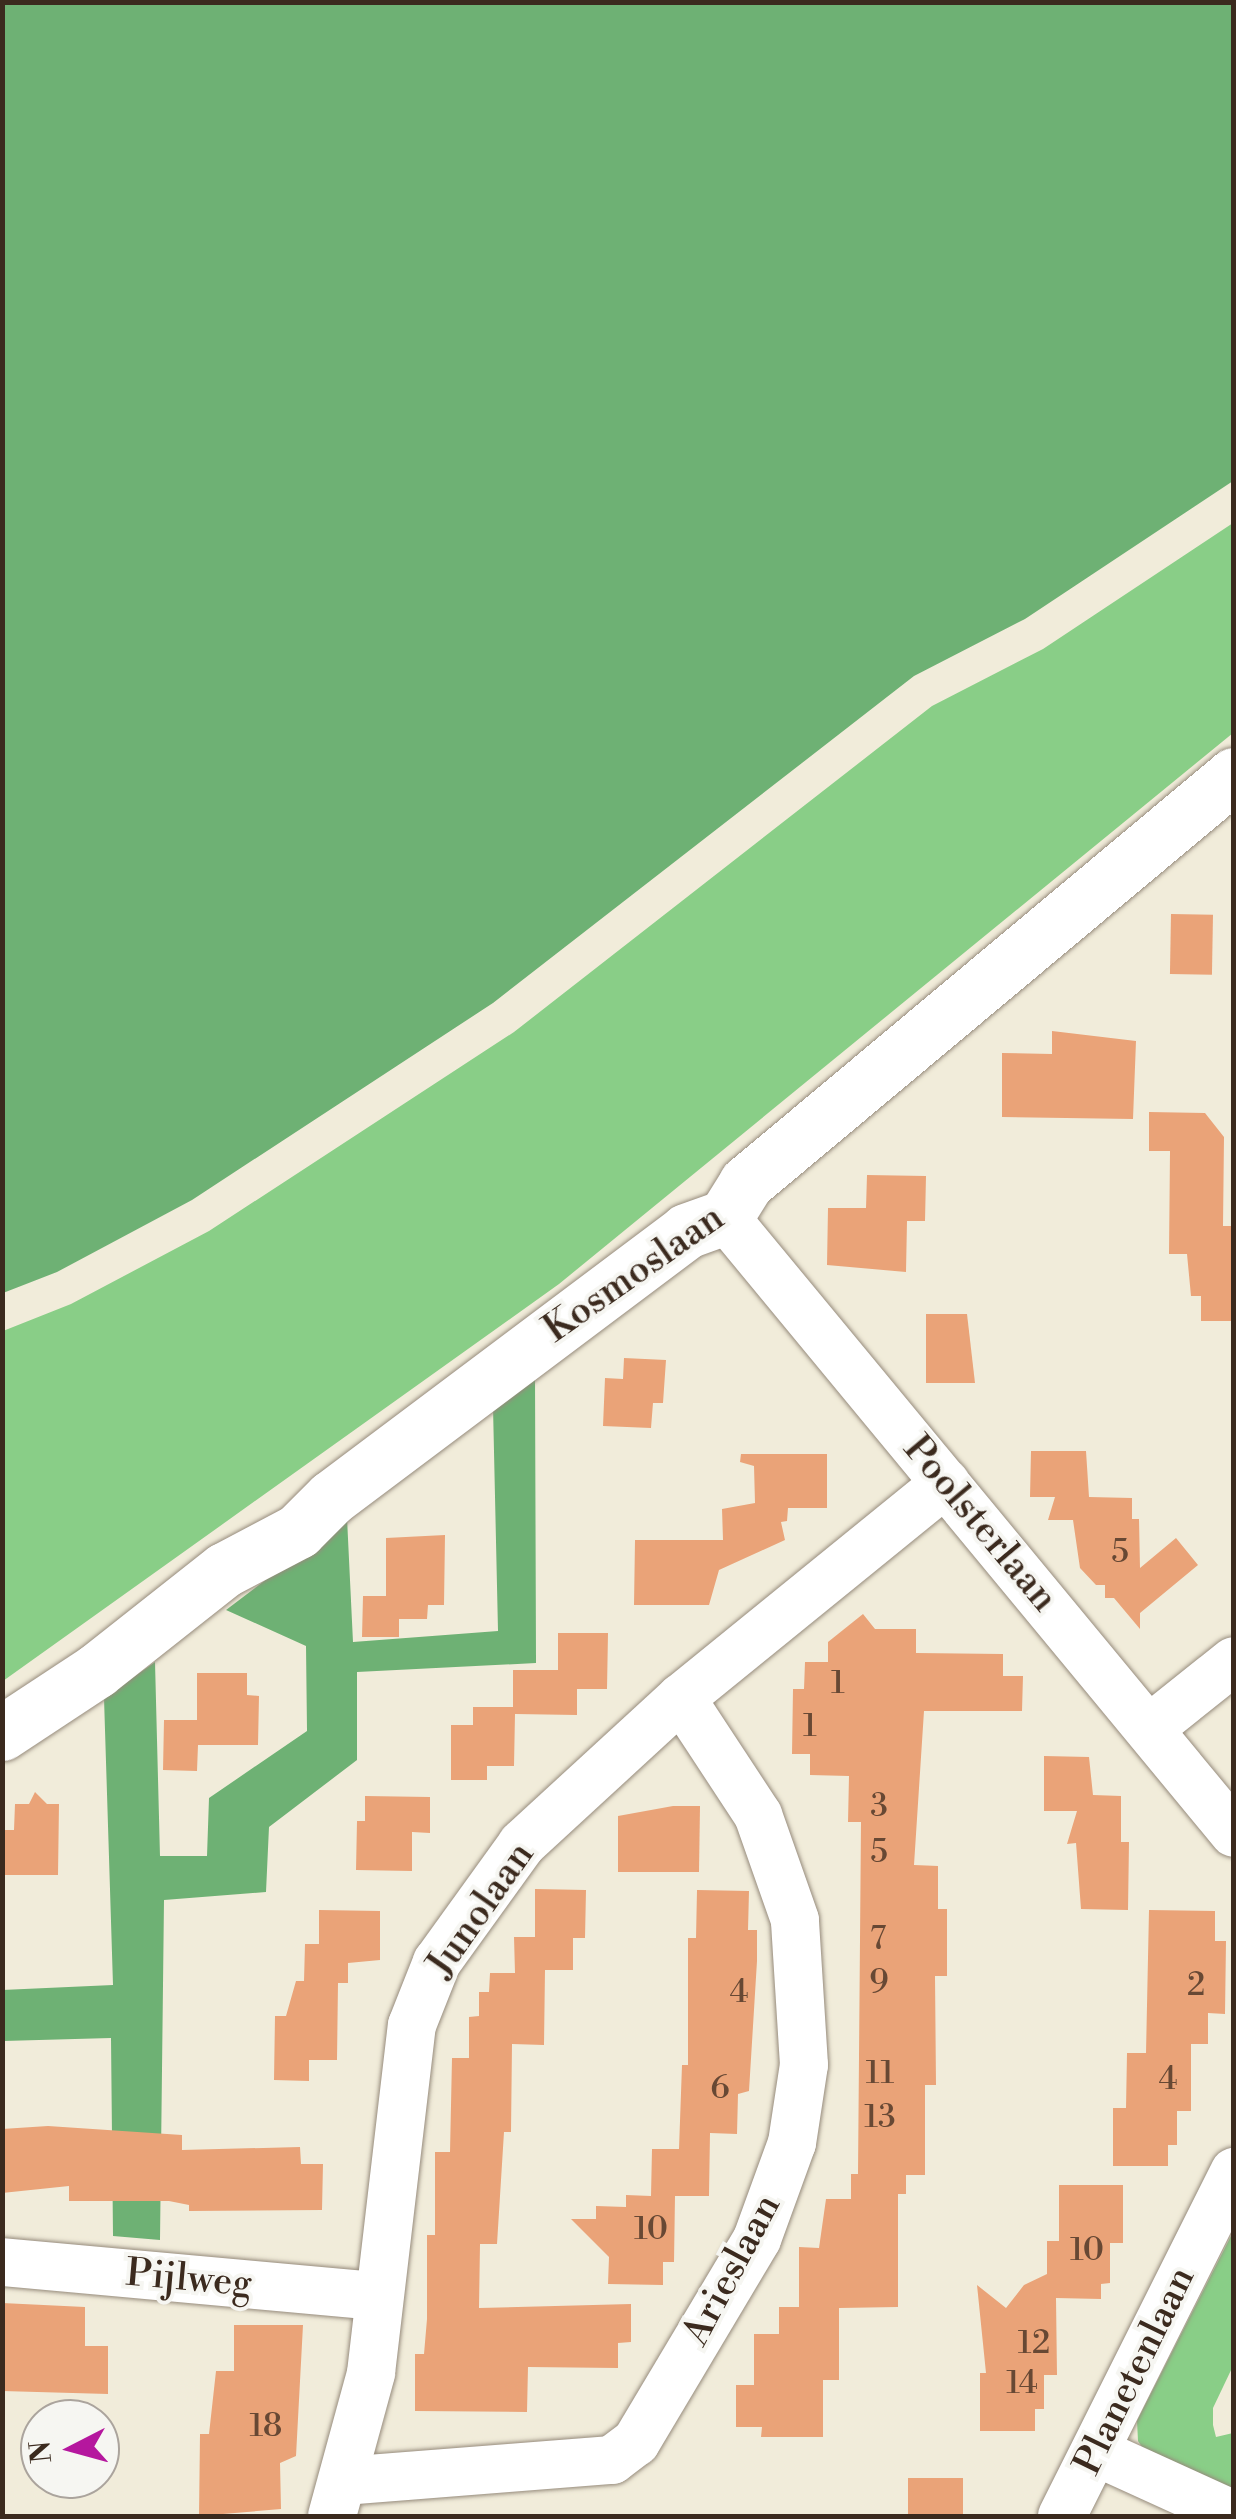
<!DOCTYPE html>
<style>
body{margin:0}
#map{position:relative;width:1236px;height:2519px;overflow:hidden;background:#f1ecda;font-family:"Libre Bodoni",serif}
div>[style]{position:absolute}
.green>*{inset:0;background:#89ce87}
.forest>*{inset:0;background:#6eb174}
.building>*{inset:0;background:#eaa378;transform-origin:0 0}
.roads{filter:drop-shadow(0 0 2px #968b7c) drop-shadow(0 0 2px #968b7c)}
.street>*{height:48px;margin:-24px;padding:0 24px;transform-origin:24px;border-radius:24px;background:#fff}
.secondary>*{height:55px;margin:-27.5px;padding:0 27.5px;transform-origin:27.5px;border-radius:27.5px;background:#fff}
span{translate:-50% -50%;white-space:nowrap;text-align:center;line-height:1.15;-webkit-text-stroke:8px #f6f6f2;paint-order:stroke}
.number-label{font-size:32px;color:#674834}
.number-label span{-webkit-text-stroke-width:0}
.street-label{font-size:38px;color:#3b2a1e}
.frame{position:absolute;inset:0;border:5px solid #3b2a1e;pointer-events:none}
.north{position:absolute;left:20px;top:2399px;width:100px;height:100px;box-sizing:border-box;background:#f6f6f2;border:2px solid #aba49d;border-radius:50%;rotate:264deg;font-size:28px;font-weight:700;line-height:40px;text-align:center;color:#3b2a1e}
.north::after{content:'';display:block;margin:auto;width:35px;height:45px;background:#b5179e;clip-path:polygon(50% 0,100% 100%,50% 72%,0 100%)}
</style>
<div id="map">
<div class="green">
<div style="clip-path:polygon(1233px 523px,1233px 733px,559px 1284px,3px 1681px,3px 1331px,71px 1304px,209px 1231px,514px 1032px,932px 706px,1043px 649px)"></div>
<div style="clip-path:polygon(1233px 2232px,1233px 2366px,1213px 2408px,1213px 2425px,1216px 2437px,1233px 2433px,1233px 2493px,1148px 2456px,1138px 2441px,1137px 2421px)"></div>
</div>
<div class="forest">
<div style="clip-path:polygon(3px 2px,1233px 3px,1233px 481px,1025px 619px,914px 676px,493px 1003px,192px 1200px,57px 1272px,3px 1293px)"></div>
<div style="clip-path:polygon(535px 1375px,536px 1663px,357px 1672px,357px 1760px,269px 1827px,266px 1892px,164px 1900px,160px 2240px,113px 2236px,111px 2038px,3px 2041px,2px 1990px,113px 1985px,104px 1698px,155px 1662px,160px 1856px,207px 1856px,209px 1798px,307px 1731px,306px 1646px,226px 1610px,347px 1518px,353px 1642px,498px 1631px,493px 1407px)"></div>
</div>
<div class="building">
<div style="left:1171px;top:914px;width:42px;height:60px;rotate:1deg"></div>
<div style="clip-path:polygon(1052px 1031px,1136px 1041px,1133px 1119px,1002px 1117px,1002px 1053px,1052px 1054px)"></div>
<div style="clip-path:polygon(1149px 1112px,1205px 1113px,1224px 1137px,1223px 1226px,1234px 1226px,1234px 1321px,1201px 1321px,1201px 1296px,1191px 1296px,1187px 1254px,1169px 1254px,1170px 1151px,1149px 1151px)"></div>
<div style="clip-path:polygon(867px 1175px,926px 1176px,925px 1221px,907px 1221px,906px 1272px,827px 1265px,828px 1208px,866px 1208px)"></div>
<div style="clip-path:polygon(926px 1314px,967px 1314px,975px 1383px,926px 1383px)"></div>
<div style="clip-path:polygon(624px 1358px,666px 1360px,663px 1403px,653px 1403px,651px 1428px,603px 1426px,605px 1378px,623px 1379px)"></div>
<div style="clip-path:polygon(1031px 1451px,1086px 1451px,1089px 1497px,1132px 1498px,1132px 1519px,1139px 1519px,1140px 1568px,1176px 1538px,1198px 1565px,1140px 1613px,1140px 1629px,1114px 1598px,1105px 1598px,1105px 1585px,1096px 1585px,1080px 1568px,1073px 1520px,1048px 1520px,1055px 1497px,1030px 1497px)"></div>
<div style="clip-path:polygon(741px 1454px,827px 1454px,827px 1508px,788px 1508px,787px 1521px,781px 1522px,785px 1540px,719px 1570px,709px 1605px,634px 1605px,635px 1540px,723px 1540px,722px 1509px,755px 1503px,754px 1466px,740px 1462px)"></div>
<div style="clip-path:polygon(445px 1535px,444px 1605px,428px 1605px,427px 1619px,399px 1619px,399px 1637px,362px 1637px,363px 1596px,386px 1596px,386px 1538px)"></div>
<div style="clip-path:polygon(863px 1614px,875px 1629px,916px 1629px,916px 1653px,1003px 1654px,1003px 1676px,1023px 1676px,1022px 1711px,924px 1711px,914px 1865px,938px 1866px,938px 1909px,947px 1909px,947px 1976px,935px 1976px,936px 2085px,925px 2085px,925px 2175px,906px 2175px,906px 2194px,898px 2194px,898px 2307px,839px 2308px,839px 2380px,823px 2380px,823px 2437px,761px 2437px,762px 2427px,736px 2427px,736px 2385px,754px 2385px,754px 2334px,779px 2334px,779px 2307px,799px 2307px,799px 2247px,819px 2248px,826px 2199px,851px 2199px,851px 2174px,858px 2174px,861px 1822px,848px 1822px,849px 1776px,810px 1775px,810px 1754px,792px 1754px,793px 1689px,804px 1689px,805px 1662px,828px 1662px,828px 1642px)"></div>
<div style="clip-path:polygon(558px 1633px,608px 1633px,607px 1689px,577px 1689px,577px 1715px,515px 1714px,514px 1766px,487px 1766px,487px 1780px,451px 1780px,451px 1725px,473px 1725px,473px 1707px,513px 1707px,513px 1670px,558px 1670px)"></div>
<div style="clip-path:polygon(197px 1673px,247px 1673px,247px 1695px,259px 1696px,258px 1745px,198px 1745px,197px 1771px,163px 1770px,164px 1720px,197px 1720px)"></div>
<div style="clip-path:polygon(1044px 1756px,1089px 1757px,1093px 1795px,1121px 1796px,1121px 1842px,1129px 1842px,1128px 1910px,1081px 1909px,1076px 1843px,1067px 1844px,1077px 1811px,1044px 1811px)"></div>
<div style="clip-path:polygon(35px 1792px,47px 1804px,59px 1804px,58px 1875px,2px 1875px,2px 1830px,14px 1830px,15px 1804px,29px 1804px)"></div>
<div style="clip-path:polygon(365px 1796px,430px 1797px,430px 1833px,412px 1832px,412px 1871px,356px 1870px,357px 1821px,365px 1821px)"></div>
<div style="clip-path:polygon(673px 1806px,700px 1806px,699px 1872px,618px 1872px,618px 1816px)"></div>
<div style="clip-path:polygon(535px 1889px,586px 1890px,585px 1938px,573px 1938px,573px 1970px,545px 1970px,544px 2045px,512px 2044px,511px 2132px,504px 2132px,497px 2244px,480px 2244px,479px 2308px,631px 2304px,631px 2342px,618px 2343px,618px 2368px,528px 2367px,527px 2412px,415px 2411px,415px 2354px,424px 2354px,427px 2319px,427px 2235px,435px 2235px,435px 2152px,450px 2152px,452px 2058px,469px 2058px,469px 2017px,479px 2016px,479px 1992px,489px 1992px,490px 1973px,515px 1973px,514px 1937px,535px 1937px)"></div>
<div style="clip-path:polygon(697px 1890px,749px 1891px,748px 1930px,757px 1930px,757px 1961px,749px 2091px,738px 2094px,737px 2134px,710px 2133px,709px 2196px,675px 2196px,674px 2262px,663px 2262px,663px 2285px,608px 2284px,609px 2257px,571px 2219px,596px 2219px,596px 2206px,626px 2207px,626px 2195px,651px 2196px,652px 2149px,679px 2149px,682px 2065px,688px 2065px,688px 1938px,696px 1938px)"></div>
<div style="clip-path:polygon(319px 1910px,380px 1911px,380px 1960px,348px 1963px,348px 1983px,338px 1983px,337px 2060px,309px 2060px,309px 2081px,274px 2080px,275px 2016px,286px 2016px,296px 1981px,304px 1981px,305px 1944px,319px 1944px)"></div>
<div style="clip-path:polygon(1149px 1910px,1215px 1911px,1215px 1941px,1226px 1941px,1225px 2014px,1208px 2013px,1208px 2044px,1191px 2044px,1191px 2111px,1177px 2111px,1177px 2145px,1168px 2145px,1168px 2166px,1113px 2166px,1113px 2108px,1126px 2108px,1127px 2053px,1146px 2053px)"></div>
<div style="clip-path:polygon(48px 2126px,182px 2135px,182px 2150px,300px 2147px,301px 2164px,323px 2164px,322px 2210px,189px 2211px,189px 2205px,169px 2201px,69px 2201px,69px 2186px,2px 2193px,2px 2129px)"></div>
<div style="clip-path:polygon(1059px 2185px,1123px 2185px,1123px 2243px,1110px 2243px,1110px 2283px,1101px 2284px,1101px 2299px,1056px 2298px,1057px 2375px,1044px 2375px,1044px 2409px,1035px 2409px,1035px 2431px,980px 2431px,980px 2373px,986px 2373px,977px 2285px,1006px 2308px,1024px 2285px,1047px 2274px,1047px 2241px,1059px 2241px)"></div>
<div style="clip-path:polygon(2px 2303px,85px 2307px,85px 2346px,108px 2346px,108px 2394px,2px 2391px)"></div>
<div style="clip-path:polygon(234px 2325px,303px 2325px,296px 2456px,280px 2463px,281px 2509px,199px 2516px,200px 2434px,209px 2434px,216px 2371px,234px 2371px)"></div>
<div style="left:908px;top:2478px;width:55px;height:38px"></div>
</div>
<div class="roads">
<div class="street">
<div style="left:725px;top:1217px;width:799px;rotate:50.43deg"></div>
<div style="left:1150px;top:1728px;width:107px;rotate:-38.6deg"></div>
<div style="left:2px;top:2262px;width:375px;rotate:5.2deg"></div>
<div style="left:1096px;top:2452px;width:152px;rotate:24.5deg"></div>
<div style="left:343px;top:2481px;width:270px;rotate:-4.5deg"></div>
<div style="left:612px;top:2460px;width:30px;rotate:-37deg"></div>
<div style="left:636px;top:2442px;width:236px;rotate:-59.2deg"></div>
<div style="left:757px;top:2239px;width:102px;rotate:-70deg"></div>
<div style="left:792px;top:2143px;width:79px;rotate:-81.3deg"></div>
<div style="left:804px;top:2065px;width:145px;rotate:-93.6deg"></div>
<div style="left:795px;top:1920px;width:111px;rotate:-109.4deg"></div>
<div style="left:758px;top:1815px;width:140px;rotate:-123.3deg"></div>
<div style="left:332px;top:2516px;width:148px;rotate:-74.7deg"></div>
<div style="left:371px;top:2373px;width:350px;rotate:-83.3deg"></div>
<div style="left:412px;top:2025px;width:68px;rotate:-68.4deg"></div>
<div style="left:437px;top:1962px;width:145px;rotate:-54.2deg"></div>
<div style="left:522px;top:1844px;width:216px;rotate:-42.6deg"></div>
<div style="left:681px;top:1698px;width:341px;rotate:-39.1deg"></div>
<div style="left:1062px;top:2516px;width:385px;rotate:-63.4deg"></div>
</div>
<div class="secondary">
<div style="left:2px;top:1733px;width:113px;rotate:-33.4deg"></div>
<div style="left:96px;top:1671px;width:163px;rotate:-38.3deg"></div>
<div style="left:224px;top:1570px;width:84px;rotate:-27.8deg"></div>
<div style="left:298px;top:1531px;width:47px;rotate:-45deg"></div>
<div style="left:331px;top:1498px;width:444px;rotate:-36.9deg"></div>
<div style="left:686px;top:1231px;width:41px;rotate:-19.7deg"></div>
<div style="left:725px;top:1217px;width:40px;rotate:-58deg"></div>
<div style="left:746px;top:1183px;width:636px;rotate:-39.9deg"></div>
</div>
</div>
<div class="number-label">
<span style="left:1120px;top:1552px">5</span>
<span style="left:838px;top:1683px">1</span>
<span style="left:810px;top:1726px">1</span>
<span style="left:879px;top:1806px">3</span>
<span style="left:879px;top:1852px">5</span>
<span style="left:878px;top:1939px">7</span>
<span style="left:879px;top:1982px">9</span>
<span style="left:1196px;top:1985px">2</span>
<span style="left:739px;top:1992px">4</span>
<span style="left:880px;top:2073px">11</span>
<span style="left:1168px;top:2079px">4</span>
<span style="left:720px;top:2088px">6</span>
<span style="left:880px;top:2117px">13</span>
<span style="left:651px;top:2229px">10</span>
<span style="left:1087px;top:2250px">10</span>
<span style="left:1034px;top:2343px">12</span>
<span style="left:1022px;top:2383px">14</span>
<span style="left:266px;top:2426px">18</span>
</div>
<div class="street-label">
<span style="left:634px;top:1274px;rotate:-35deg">Kosmoslaan</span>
<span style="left:980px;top:1524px;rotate:50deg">Poolsterlaan</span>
<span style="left:481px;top:1910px;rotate:-55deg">Junolaan</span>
<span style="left:732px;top:2270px;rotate:-62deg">Arieslaan</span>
<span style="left:189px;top:2279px;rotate:5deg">Pijlweg</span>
<span style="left:1135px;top:2371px;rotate:-64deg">Planetenlaan</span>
</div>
<div class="frame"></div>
<div class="north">N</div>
</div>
